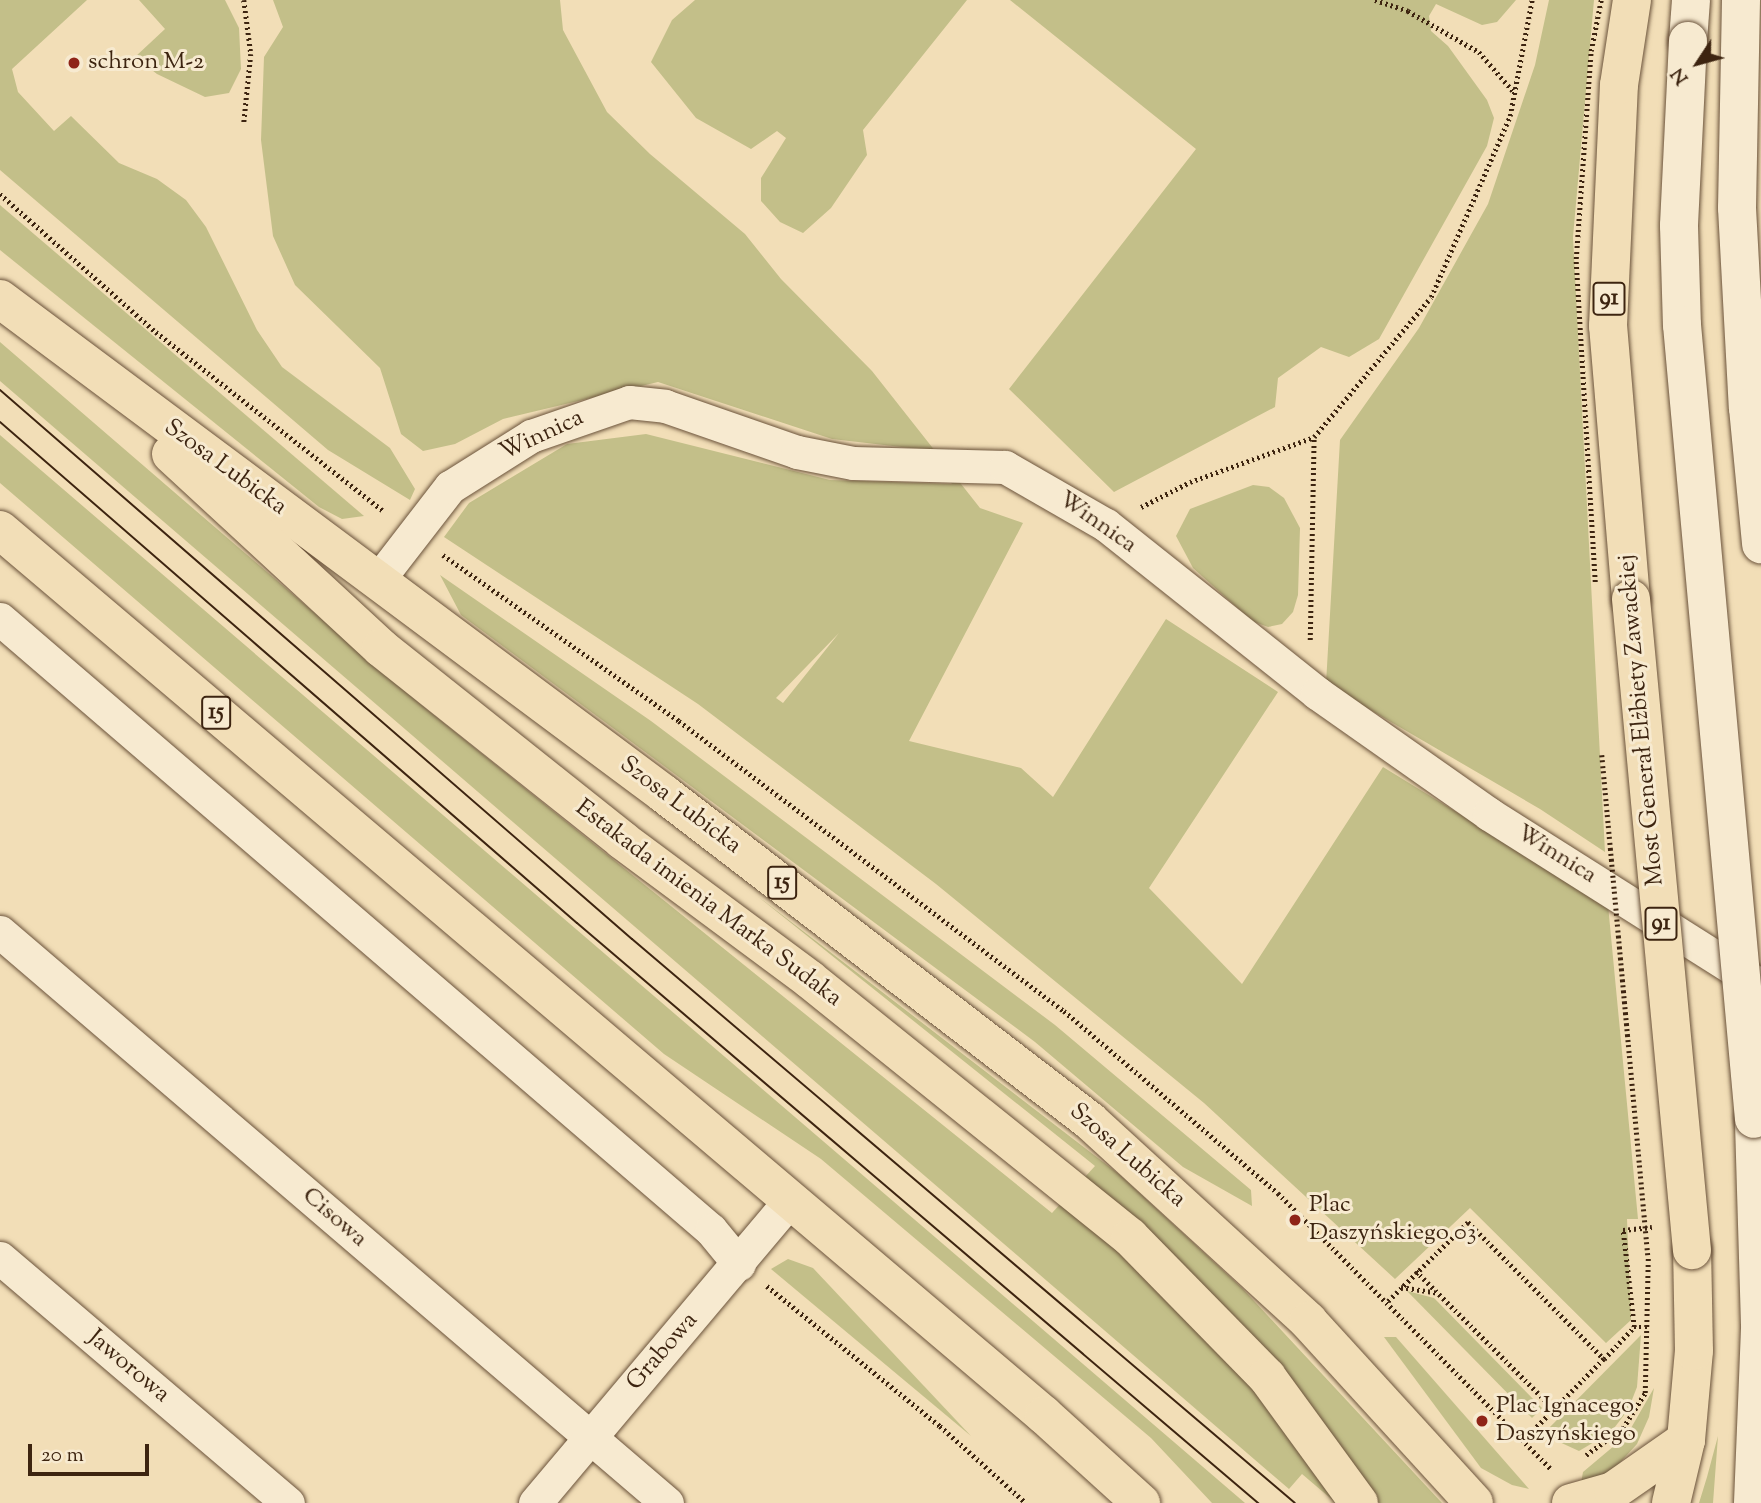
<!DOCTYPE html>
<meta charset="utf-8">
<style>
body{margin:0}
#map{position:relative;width:1761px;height:1503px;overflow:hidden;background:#f2deb7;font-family:"Sorts Mill Goudy",serif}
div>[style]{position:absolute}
.green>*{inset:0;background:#c3bf89}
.path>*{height:4.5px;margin-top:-2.25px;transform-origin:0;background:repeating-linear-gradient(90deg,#3d2410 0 2px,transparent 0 5.5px)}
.roads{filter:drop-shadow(0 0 2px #6a523a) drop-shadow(0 0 2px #6a523a)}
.minor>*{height:33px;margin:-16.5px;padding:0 16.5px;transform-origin:16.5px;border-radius:16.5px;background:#f7ead0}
.tertiary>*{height:38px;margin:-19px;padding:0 19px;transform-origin:19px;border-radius:19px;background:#f7ead0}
.primary>*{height:38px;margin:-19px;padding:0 19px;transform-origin:19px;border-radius:19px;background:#f2deb7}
.tram>*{height:2px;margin:-1px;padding:0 1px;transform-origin:1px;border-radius:1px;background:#3d2410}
.path-bridge>*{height:4.5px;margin-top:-2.25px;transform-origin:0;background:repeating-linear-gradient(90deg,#3d2410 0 2px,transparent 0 5.5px)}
.bridges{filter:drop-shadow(0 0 2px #6a523a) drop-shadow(0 0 2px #6a523a)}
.tertiary-bridge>*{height:38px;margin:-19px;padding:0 19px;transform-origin:19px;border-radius:19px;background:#f7ead0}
.primary-bridge>*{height:38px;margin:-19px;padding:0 19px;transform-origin:19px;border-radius:19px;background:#f2deb7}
.dots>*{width:19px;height:19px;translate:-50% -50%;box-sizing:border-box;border:4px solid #f7ead0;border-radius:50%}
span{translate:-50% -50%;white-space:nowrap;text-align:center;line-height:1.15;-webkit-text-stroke:6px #f7ead0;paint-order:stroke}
.shield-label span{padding:2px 5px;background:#f7ead0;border:2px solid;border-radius:5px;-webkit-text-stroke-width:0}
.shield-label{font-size:23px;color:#3d2410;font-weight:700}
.poi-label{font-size:24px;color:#3d2410}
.left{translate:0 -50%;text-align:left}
.street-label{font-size:24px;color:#3d2410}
.north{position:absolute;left:1663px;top:28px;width:70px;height:70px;-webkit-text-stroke:5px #f7ead0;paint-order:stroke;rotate:234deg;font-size:19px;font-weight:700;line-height:28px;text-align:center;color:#3d2410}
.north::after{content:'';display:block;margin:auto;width:24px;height:32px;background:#3d2410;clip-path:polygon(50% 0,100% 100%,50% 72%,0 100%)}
.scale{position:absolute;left:28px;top:1444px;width:121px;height:32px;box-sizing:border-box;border:4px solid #3d2410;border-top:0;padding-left:9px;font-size:21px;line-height:24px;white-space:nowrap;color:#3d2410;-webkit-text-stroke:5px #f7ead0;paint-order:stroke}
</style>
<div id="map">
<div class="green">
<div style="clip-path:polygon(0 0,87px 0,12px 69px,18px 92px,54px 131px,71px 116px,119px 163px,157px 179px,186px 200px,206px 227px,257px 330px,282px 367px,390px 448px,415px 489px,410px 500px,328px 450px,0 170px)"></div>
<div style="clip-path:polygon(139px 0,225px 0,239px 28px,241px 69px,229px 93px,205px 97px,157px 74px,135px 57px,165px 29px)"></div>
<div style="clip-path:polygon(evenodd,273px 0,560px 0,563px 30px,607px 112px,650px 154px,745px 234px,781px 279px,872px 371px,980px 508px,1023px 523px,909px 741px,1021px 768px,1053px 797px,1166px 619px,1278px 692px,1149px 888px,1242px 984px,1383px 767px,1608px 905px,1638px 1219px,1627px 1219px,1631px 1320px,1606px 1343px,1470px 1208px,1395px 1279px,1204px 1103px,936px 884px,698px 704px,444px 537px,469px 503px,567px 444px,646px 434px,830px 480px,952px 484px,919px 449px,832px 439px,658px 382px,503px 419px,455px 444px,423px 451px,401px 434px,380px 368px,295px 285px,273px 236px,261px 140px,264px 57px,283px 27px,273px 0,839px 633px,783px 703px,776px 698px,839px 633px)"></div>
<div style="clip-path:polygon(695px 0,967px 0,863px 130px,867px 155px,831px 208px,803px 233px,780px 222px,761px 201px,761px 178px,786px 138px,777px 131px,751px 149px,696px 118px,651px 62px,672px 20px)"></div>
<div style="clip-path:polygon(1010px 0,1516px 0,1497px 22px,1482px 25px,1436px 4px,1429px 16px,1431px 31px,1448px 46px,1487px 100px,1494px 118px,1487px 146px,1379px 339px,1349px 357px,1321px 347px,1278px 378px,1275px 407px,1114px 492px,1009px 389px,1196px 149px)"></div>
<div style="clip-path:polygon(1549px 0,1594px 0,1573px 237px,1605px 852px,1540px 809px,1326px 684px,1340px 440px,1419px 328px,1488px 204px,1535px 65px)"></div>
<div style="clip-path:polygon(0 205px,364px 516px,342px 519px,319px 507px,0 250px)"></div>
<div style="clip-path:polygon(0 342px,419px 703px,1052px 1213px,1095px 1166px,756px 895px,1120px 1175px,1242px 1288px,1442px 1503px,1336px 1503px,1302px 1474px,1289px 1489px,0 381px)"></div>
<div style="clip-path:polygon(0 435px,1245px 1503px,1212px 1503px,1151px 1438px,821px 1159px,664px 1054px,0 483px)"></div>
<div style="clip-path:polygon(1253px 485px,1269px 487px,1284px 498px,1300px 528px,1298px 595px,1293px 612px,1282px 624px,1268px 627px,1252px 621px,1193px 568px,1176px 536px,1190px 509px)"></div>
<div style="clip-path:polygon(440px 575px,651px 721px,1055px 1025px,1251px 1190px,1252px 1206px,1183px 1167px,1035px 1042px,461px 615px)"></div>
<div style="clip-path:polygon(788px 1259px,813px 1268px,971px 1436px,771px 1269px)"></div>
<div style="clip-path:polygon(1407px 1291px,1434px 1298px,1542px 1408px,1532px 1418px)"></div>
<div style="clip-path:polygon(1641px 1335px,1637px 1387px,1628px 1410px,1611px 1432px,1579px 1451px,1555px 1440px,1546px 1431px)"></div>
<div style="clip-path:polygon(1384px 1337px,1396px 1337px,1529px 1489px,1512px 1485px,1481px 1468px)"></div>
<div style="clip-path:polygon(1654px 1388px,1649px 1417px,1637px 1444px,1615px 1468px,1580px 1489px,1583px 1472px,1627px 1435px)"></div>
<div style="clip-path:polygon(1718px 1436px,1713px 1503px,1699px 1503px,1707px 1477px)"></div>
</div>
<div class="path">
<div style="left:244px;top:0;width:54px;rotate:82.6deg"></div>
<div style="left:251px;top:54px;width:69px;rotate:95.8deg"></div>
<div style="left:1375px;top:0;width:35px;rotate:18deg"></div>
<div style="left:1408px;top:11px;width:82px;rotate:30deg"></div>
<div style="left:1479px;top:52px;width:53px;rotate:48.8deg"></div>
<div style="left:0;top:194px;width:208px;rotate:41.5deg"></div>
<div style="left:156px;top:332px;width:291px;rotate:38.2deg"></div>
<div style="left:1141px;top:507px;width:55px;rotate:-27deg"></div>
<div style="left:1190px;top:482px;width:132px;rotate:-19.9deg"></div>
<div style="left:1314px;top:437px;width:182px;rotate:-50.1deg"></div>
<div style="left:1431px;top:297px;width:197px;rotate:-66.4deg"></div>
<div style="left:1510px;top:116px;width:118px;rotate:-79.3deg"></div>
<div style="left:443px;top:555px;width:289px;rotate:35.1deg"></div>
<div style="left:679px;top:721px;width:482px;rotate:37deg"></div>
<div style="left:1064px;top:1011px;width:281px;rotate:40.4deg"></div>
<div style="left:1278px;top:1193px;width:388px;rotate:45.3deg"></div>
<div style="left:1310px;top:640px;width:203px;rotate:-88.9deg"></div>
<div style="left:1416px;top:1271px;width:195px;rotate:45deg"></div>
<div style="left:767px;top:1286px;width:223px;rotate:39deg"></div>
<div style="left:940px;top:1426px;width:115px;rotate:41.8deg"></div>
<div style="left:1401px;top:1287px;width:36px;rotate:9deg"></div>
<div style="left:1388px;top:1301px;width:112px;rotate:-44.6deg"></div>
<div style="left:1468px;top:1222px;width:193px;rotate:45.2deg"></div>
<div style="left:1604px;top:1359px;width:114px;rotate:134.6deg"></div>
<div style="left:1634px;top:1327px;width:15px"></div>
<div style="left:1604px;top:1359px;width:44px;rotate:-46.8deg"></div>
<div style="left:1634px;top:1327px;width:98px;rotate:-96.5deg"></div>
<div style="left:1623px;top:1230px;width:29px;rotate:-6deg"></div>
<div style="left:1586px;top:1455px;width:46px;rotate:-36.1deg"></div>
<div style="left:1623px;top:1428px;width:41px;rotate:-57.8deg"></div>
<div style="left:1645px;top:1393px;width:137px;rotate:-88.7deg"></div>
</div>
<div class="roads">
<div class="minor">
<div style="left:378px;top:580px;width:118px;rotate:-52.3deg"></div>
<div style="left:450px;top:487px;width:96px;rotate:-32.2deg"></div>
<div style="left:531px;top:436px;width:104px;rotate:-19.1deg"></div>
<div style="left:629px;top:402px;width:36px;rotate:6deg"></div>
<div style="left:665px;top:406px;width:140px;rotate:19.2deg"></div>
<div style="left:797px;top:452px;width:57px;rotate:11.1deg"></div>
<div style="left:853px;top:463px;width:152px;rotate:1.5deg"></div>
<div style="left:1005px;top:467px;width:116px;rotate:29.9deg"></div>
<div style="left:1106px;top:525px;width:270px;rotate:38.5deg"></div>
<div style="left:1317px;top:693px;width:210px;rotate:35.1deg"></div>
<div style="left:1489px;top:814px;width:315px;rotate:32.3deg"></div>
<div style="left:0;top:619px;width:937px;rotate:40.67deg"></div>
<div style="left:711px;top:1230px;width:44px;rotate:50.5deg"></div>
<div style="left:0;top:932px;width:878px;rotate:40.57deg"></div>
<div style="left:0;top:1258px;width:378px;rotate:40.4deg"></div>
<div style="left:535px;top:1503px;width:396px;rotate:-49.9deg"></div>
</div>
<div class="tertiary">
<div style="left:1741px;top:0;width:208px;rotate:91.1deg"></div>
<div style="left:1737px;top:208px;width:200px;rotate:86.9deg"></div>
<div style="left:1748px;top:408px;width:137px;rotate:84.5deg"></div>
<div style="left:1688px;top:41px;width:41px;rotate:-85.8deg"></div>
<div style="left:1753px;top:1503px;width:178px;rotate:-87.7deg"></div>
<div style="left:1760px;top:1325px;width:206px;rotate:-91.7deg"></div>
</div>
<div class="primary">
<div style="left:0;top:299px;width:828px;rotate:36.7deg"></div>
<div style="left:664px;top:794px;width:537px;rotate:37.51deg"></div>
<div style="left:1090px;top:1121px;width:296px;rotate:42.5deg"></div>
<div style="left:1308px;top:1321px;width:246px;rotate:47.6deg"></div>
<div style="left:171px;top:454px;width:286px;rotate:42.7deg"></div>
<div style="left:381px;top:648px;width:308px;rotate:38.5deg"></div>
<div style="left:622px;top:840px;width:233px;rotate:36.6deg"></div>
<div style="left:809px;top:979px;width:412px;rotate:38.8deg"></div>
<div style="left:1130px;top:1237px;width:196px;rotate:45.6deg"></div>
<div style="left:1267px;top:1377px;width:156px;rotate:53.9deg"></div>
<div style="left:0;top:530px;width:1369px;rotate:40.29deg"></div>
<div style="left:1044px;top:1415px;width:131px;rotate:42.2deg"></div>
<div style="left:1631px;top:599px;width:274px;rotate:-94.8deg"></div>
<div style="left:1608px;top:326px;width:241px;rotate:-87.4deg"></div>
<div style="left:1619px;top:85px;width:86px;rotate:-81.3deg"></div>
<div style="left:1571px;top:1503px;width:44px;rotate:-15.9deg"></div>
<div style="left:1613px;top:1491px;width:89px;rotate:-34.9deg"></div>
<div style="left:1671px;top:1503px;width:65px;rotate:-76.6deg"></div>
<div style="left:1686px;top:1440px;width:89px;rotate:-84.9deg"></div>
<div style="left:1694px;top:1351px;width:101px;rotate:-91.1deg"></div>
</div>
</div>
<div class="tram">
<div style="left:0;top:390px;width:837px;rotate:40.98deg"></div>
<div style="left:632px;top:939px;width:870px;rotate:40.39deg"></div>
<div style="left:0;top:422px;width:764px;rotate:40.97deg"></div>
<div style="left:577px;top:923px;width:895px;rotate:40.42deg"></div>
</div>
<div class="path-bridge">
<div style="left:1595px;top:582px;width:324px;rotate:-93.4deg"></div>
<div style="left:1576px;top:259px;width:209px;rotate:-85.9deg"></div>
<div style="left:1591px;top:51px;width:52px;rotate:-78.9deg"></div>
<div style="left:1602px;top:755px;width:503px;rotate:84.75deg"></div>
</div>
<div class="bridges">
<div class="tertiary-bridge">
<div style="left:1688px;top:41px;width:185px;rotate:92.8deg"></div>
<div style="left:1679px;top:226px;width:99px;rotate:88.3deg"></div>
<div style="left:1682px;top:325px;width:797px;rotate:84.82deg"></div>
</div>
<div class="primary-bridge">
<div style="left:1631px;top:599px;width:654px;rotate:84.65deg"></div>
</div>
</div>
<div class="dots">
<div style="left:74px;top:63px;background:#8f2418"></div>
<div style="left:1295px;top:1220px;background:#8f2418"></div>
<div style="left:1482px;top:1421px;background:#8f2418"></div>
</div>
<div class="shield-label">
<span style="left:1609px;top:299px">91</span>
<span style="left:216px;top:713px">15</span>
<span style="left:782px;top:883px">15</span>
<span style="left:1661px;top:924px">91</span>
</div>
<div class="poi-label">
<span class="left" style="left:88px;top:63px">schron M-2</span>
<span class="left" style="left:1309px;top:1220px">Plac<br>Daszyńskiego 03</span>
<span class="left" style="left:1496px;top:1421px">Plac Ignacego<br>Daszyńskiego</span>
</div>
<div class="street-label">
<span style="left:542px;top:436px;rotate:-25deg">Winnica</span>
<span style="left:225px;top:468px;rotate:36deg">Szosa Lubicka</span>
<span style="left:1097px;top:523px;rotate:35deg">Winnica</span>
<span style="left:1642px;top:720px;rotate:-95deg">Most Generał Elżbiety Zawackiej</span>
<span style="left:680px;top:806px;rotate:37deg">Szosa Lubicka</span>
<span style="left:1556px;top:855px;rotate:32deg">Winnica</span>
<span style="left:708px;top:904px;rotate:37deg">Estakada imienia Marka Sudaka</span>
<span style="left:1127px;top:1156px;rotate:41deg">Szosa Lubicka</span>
<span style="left:334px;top:1218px;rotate:41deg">Cisowa</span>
<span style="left:663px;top:1352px;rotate:-49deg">Grabowa</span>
<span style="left:128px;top:1367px;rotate:40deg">Jaworowa</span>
</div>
<div class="north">N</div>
<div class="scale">20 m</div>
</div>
